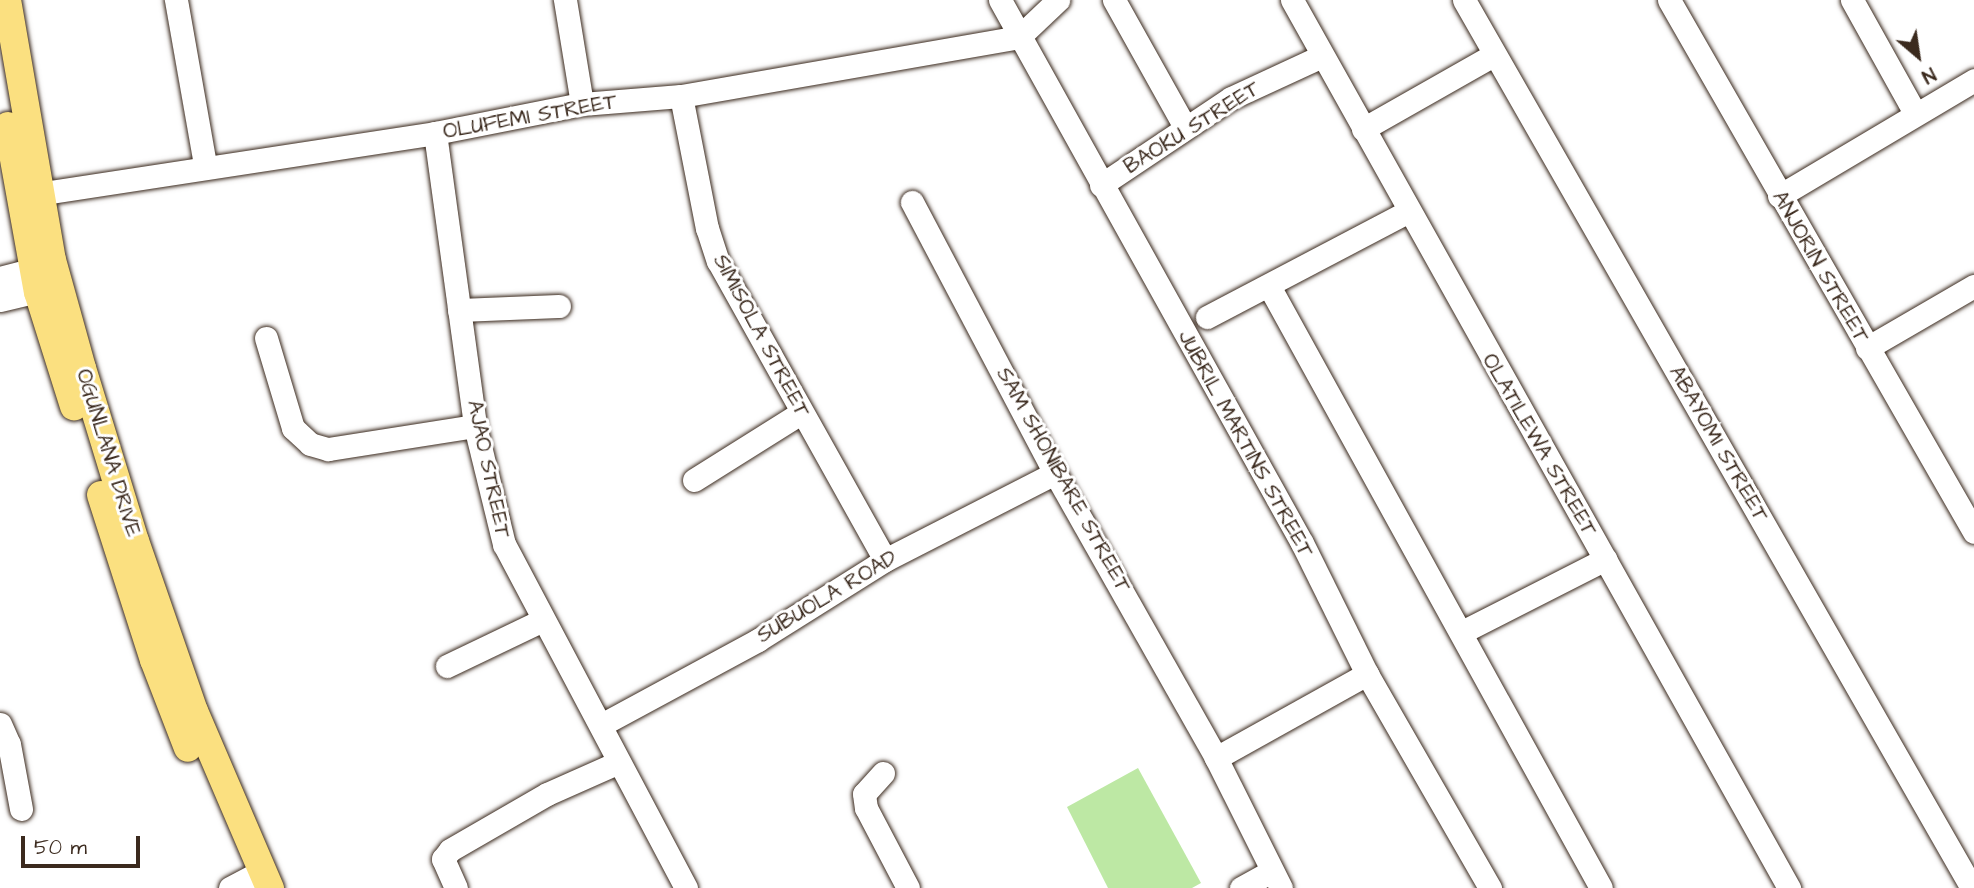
<!DOCTYPE html>
<style>
body{margin:0}
#map{position:relative;width:1974px;height:888px;overflow:hidden;background:#fff;font-family:"Architects Daughter",sans-serif}
div>[style]{position:absolute}
.green>*{inset:0;background:#bde8a4}
.roads{filter:drop-shadow(0 0 2px #3b2a1e) drop-shadow(0 0 2px #3b2a1e)}
.minor>*{height:23px;margin:-11.5px;padding:0 11.5px;transform-origin:11.5px;border-radius:11.5px;background:#fff}
.major>*{height:28px;margin:-14px;padding:0 14px;transform-origin:14px;border-radius:14px;background:#fbe080}
span{translate:-50% -50%;white-space:nowrap;text-align:center;line-height:1.15;-webkit-text-stroke:6px #fff;paint-order:stroke}
.street-label{font-size:21px;color:#3b2a1e}
.north{position:absolute;left:1883px;top:21px;width:70px;height:70px;-webkit-text-stroke:5px #fff;paint-order:stroke;rotate:151deg;font-size:19px;font-weight:700;line-height:28px;text-align:center;color:#3b2a1e}
.north::after{content:'';display:block;margin:auto;width:24px;height:32px;background:#3b2a1e;clip-path:polygon(50% 0,100% 100%,50% 72%,0 100%)}
.scale{position:absolute;left:21px;top:836px;width:119px;height:32px;box-sizing:border-box;border:4px solid #3b2a1e;border-top:0;padding-left:9px;font-size:21px;line-height:24px;white-space:nowrap;color:#3b2a1e;-webkit-text-stroke:5px #fff;paint-order:stroke}
</style>
<div id="map">
<div class="green">
<div style="clip-path:polygon(1138px 768px,1201px 883px,1192px 888px,1108px 888px,1067px 807px)"></div>
</div>
<div class="roads">
<div class="minor">
<div style="left:176px;top:0;width:168px;rotate:80deg"></div>
<div style="left:565px;top:0;width:105px;rotate:80.7deg"></div>
<div style="left:1000px;top:0;width:621px;rotate:60.92deg"></div>
<div style="left:1302px;top:543px;width:146px;rotate:63.6deg"></div>
<div style="left:1367px;top:674px;width:247px;rotate:60.1deg"></div>
<div style="left:1114px;top:0;width:145px;rotate:60.8deg"></div>
<div style="left:1292px;top:0;width:1018px;rotate:60.76deg"></div>
<div style="left:1464px;top:0;width:1023px;rotate:60.23deg"></div>
<div style="left:1669px;top:0;width:613px;rotate:60.17deg"></div>
<div style="left:1852px;top:0;width:129px;rotate:60.9deg"></div>
<div style="left:681px;top:96px;width:135px;rotate:78.9deg"></div>
<div style="left:707px;top:228px;width:35px;rotate:72deg"></div>
<div style="left:718px;top:261px;width:342px;rotate:60.8deg"></div>
<div style="left:1363px;top:129px;width:150px;rotate:-29.6deg"></div>
<div style="left:435px;top:133px;width:296px;rotate:82.2deg"></div>
<div style="left:475px;top:426px;width:122px;rotate:76.2deg"></div>
<div style="left:504px;top:544px;width:389px;rotate:62.1deg"></div>
<div style="left:1101px;top:185px;width:156px;rotate:-33.8deg"></div>
<div style="left:1231px;top:98px;width:100px;rotate:-24.8deg"></div>
<div style="left:25px;top:196px;width:415px;rotate:-8.7deg"></div>
<div style="left:435px;top:133px;width:150px;rotate:-11.2deg"></div>
<div style="left:582px;top:104px;width:99px;rotate:-4.6deg"></div>
<div style="left:681px;top:96px;width:343px;rotate:-9.9deg"></div>
<div style="left:1019px;top:37px;width:54px;rotate:-43.5deg"></div>
<div style="left:1779px;top:196px;width:227px;rotate:-30.7deg"></div>
<div style="left:912px;top:202px;width:306px;rotate:62.2deg"></div>
<div style="left:1055px;top:473px;width:327px;rotate:60.5deg"></div>
<div style="left:1216px;top:758px;width:145px;rotate:63.4deg"></div>
<div style="left:0;top:278px;width:52px;rotate:-14.6deg"></div>
<div style="left:1269px;top:286px;width:687px;rotate:61.12deg"></div>
<div style="left:0;top:300px;width:57px;rotate:-13.3deg"></div>
<div style="left:459px;top:310px;width:100px;rotate:-2.3deg"></div>
<div style="left:1207px;top:317px;width:226px;rotate:-27.7deg"></div>
<div style="left:266px;top:338px;width:94px;rotate:73.3deg"></div>
<div style="left:293px;top:428px;width:23px;rotate:43deg"></div>
<div style="left:310px;top:444px;width:19px;rotate:16deg"></div>
<div style="left:328px;top:449px;width:149px;rotate:-8.9deg"></div>
<div style="left:1867px;top:348px;width:124px;rotate:-30.1deg"></div>
<div style="left:694px;top:480px;width:126px;rotate:-32.1deg"></div>
<div style="left:1462px;top:632px;width:161px;rotate:-27deg"></div>
<div style="left:447px;top:666px;width:106px;rotate:-25.6deg"></div>
<div style="left:0;top:724px;width:22px;rotate:66deg"></div>
<div style="left:9px;top:744px;width:66px;rotate:79.5deg"></div>
<div style="left:601px;top:725px;width:179px;rotate:-28.4deg"></div>
<div style="left:758px;top:640px;width:150px;rotate:-32.2deg"></div>
<div style="left:885px;top:560px;width:191px;rotate:-27.1deg"></div>
<div style="left:1216px;top:758px;width:173px;rotate:-29.1deg"></div>
<div style="left:883px;top:773px;width:28px;rotate:132deg"></div>
<div style="left:864px;top:794px;width:14px;rotate:82deg"></div>
<div style="left:866px;top:808px;width:90px;rotate:62.3deg"></div>
<div style="left:230px;top:888px;width:36px;rotate:-28deg"></div>
<div style="left:456px;top:888px;width:32px;rotate:-114deg"></div>
<div style="left:443px;top:859px;width:11px;rotate:-52deg"></div>
<div style="left:450px;top:850px;width:112px;rotate:-30deg"></div>
<div style="left:547px;top:794px;width:77px;rotate:-23.9deg"></div>
<div style="left:1241px;top:888px;width:35px;rotate:-29deg"></div>
</div>
<div class="major">
<div style="left:7px;top:0;width:264px;rotate:80.2deg"></div>
<div style="left:52px;top:260px;width:112px;rotate:74.5deg"></div>
<div style="left:82px;top:368px;width:181px;rotate:73deg"></div>
<div style="left:135px;top:541px;width:180px;rotate:70.9deg"></div>
<div style="left:194px;top:711px;width:193px;rotate:66.8deg"></div>
<div style="left:8px;top:126px;width:169px;rotate:79.8deg"></div>
<div style="left:38px;top:292px;width:120px;rotate:72.5deg"></div>
<div style="left:101px;top:495px;width:173px;rotate:72.2deg"></div>
<div style="left:154px;top:660px;width:94px;rotate:68.9deg"></div>
</div>
</div>
<div class="street-label">
<span style="left:530px;top:117px;rotate:-10deg">OLUFEMI STREET</span>
<span style="left:1192px;top:128px;rotate:-32deg">BAOKU STREET</span>
<span style="left:1820px;top:267px;rotate:60deg">ANJORIN STREET</span>
<span style="left:761px;top:336px;rotate:62deg">SIMISOLA STREET</span>
<span style="left:1245px;top:444px;rotate:61deg">JUBRIL MARTINS STREET</span>
<span style="left:1718px;top:444px;rotate:60deg">ABAYOMI STREET</span>
<span style="left:1539px;top:445px;rotate:60deg">OLATILEWA STREET</span>
<span style="left:108px;top:453px;rotate:73deg">OGUNLANA DRIVE</span>
<span style="left:488px;top:469px;rotate:78deg">AJAO STREET</span>
<span style="left:1063px;top:480px;rotate:61deg">SAM SHONIBARE STREET</span>
<span style="left:827px;top:597px;rotate:-31deg">SUBUOLA ROAD</span>
</div>
<div class="north">N</div>
<div class="scale">50 m</div>
</div>
